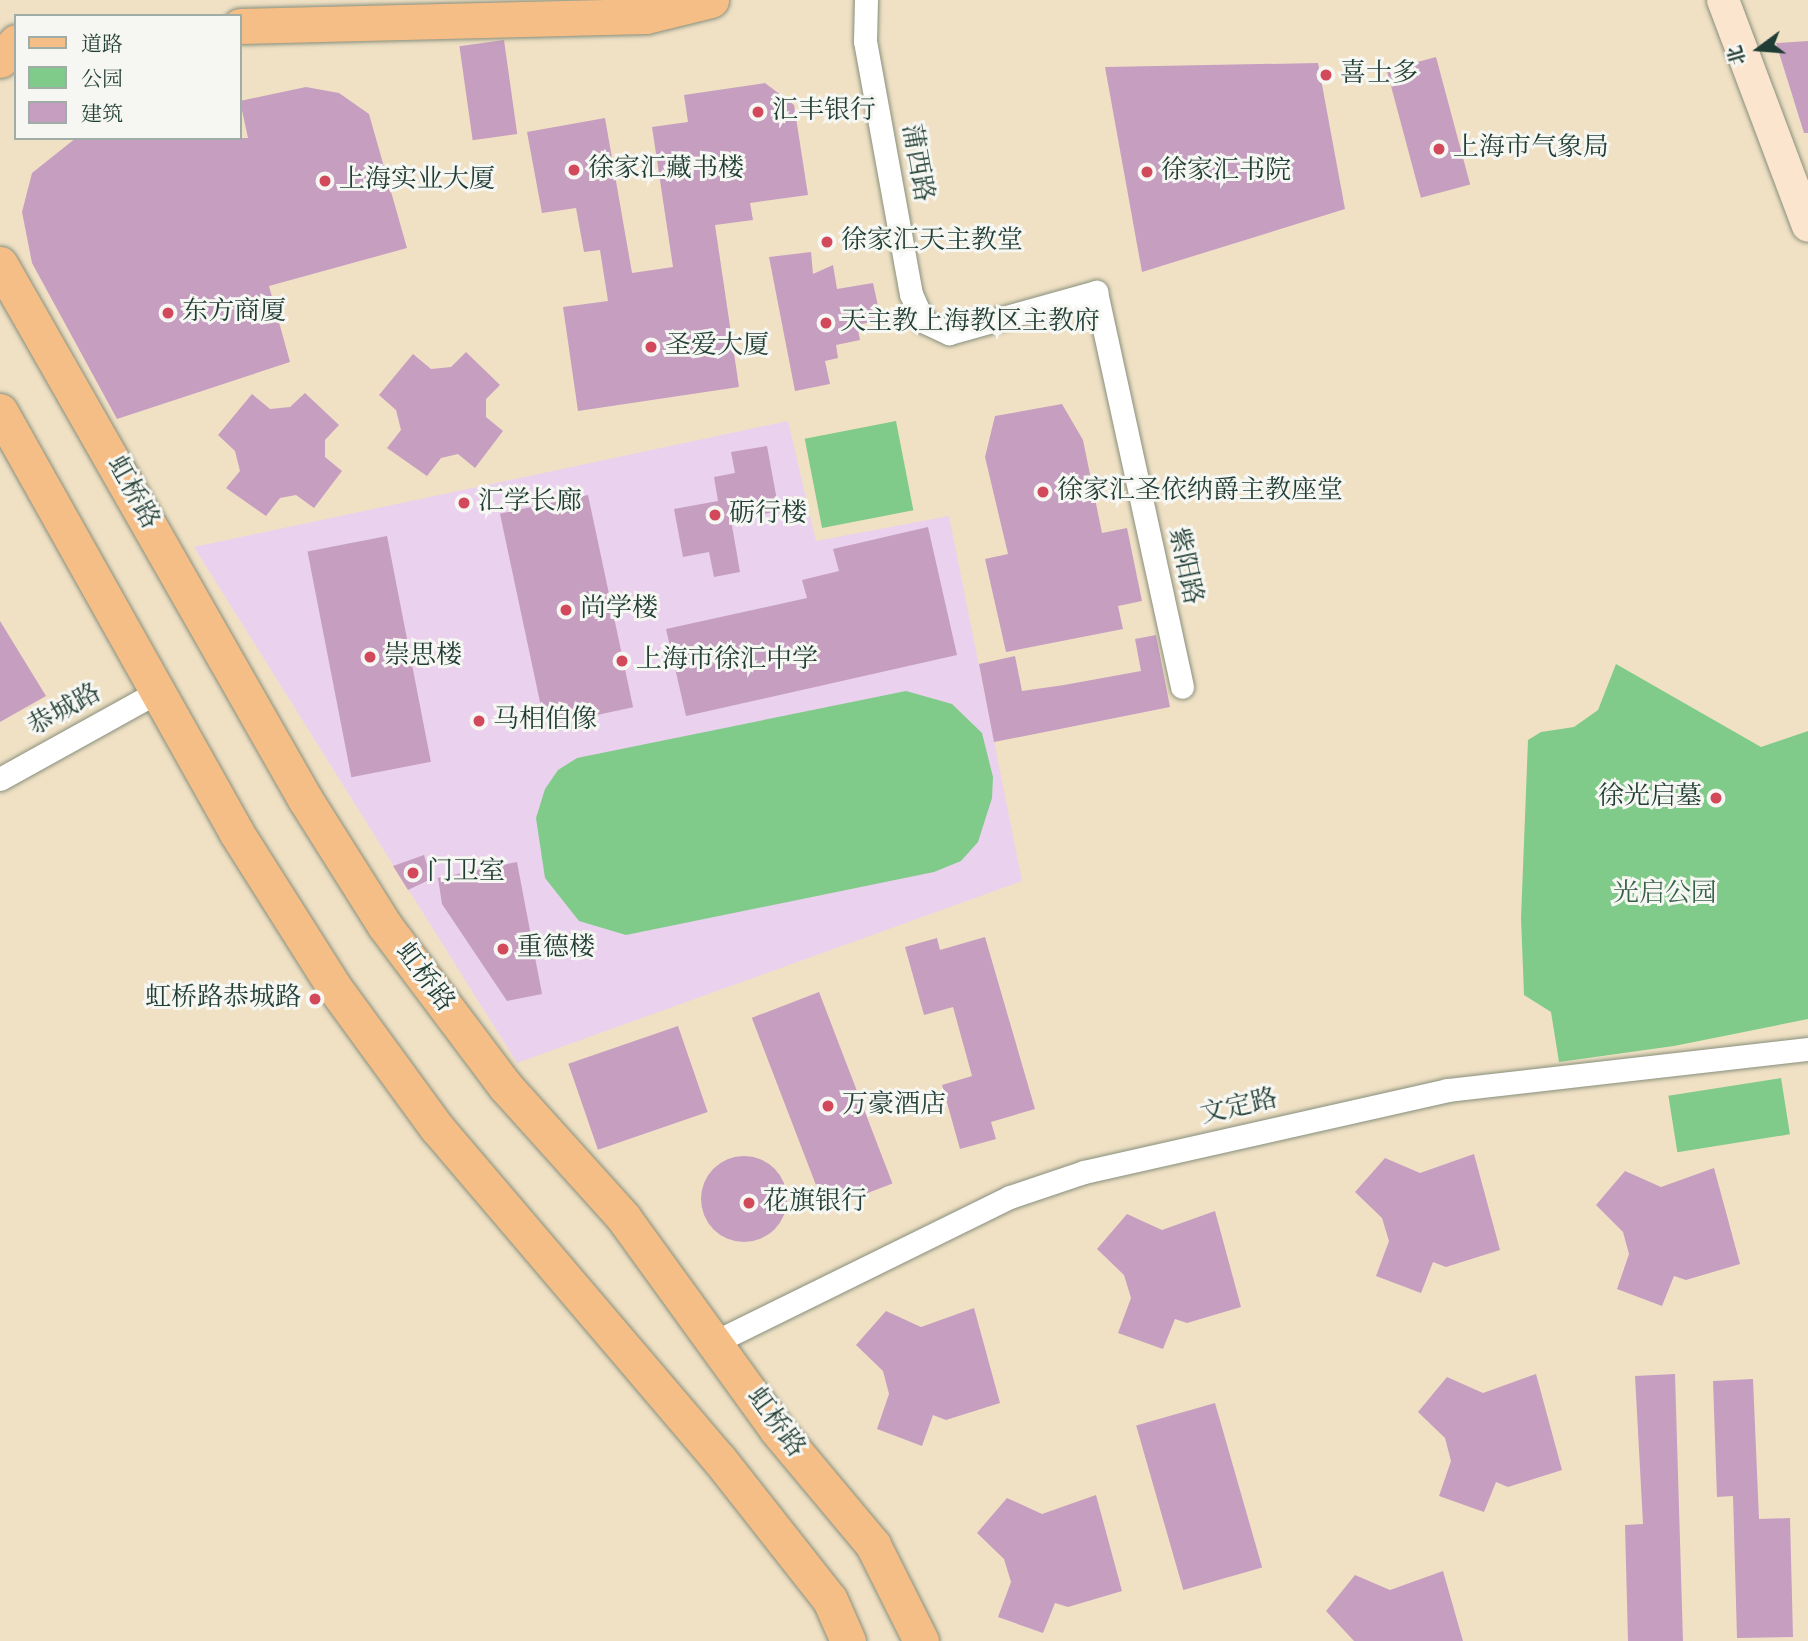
<!DOCTYPE html>
<meta charset="utf-8">
<style>
body{margin:0}
#map{position:relative;width:1808px;height:1641px;overflow:hidden;background:#f0e1c5;font-family:"Old Standard TT","Noto Serif SC",serif}
div>[style]{position:absolute}
.built>*{inset:0;background:#ead1ed}
.green>*{inset:0;background:#80cb89;transform-origin:0 0}
.building>*{inset:0;background:#c69ec0;transform-origin:0 0}
.round{border-radius:50%}
.roads{filter:drop-shadow(0 0 2px #888f7c) drop-shadow(0 0 2px #888f7c)}
.street>*{height:23px;margin:-11.5px;padding:0 11.5px;transform-origin:11.5px;border-radius:11.5px;background:#fff}
.secondary>*{height:32px;margin:-16px;padding:0 16px;transform-origin:16px;border-radius:16px;background:#fbe5cf}
.primary>*{height:35px;margin:-17.5px;padding:0 17.5px;transform-origin:17.5px;border-radius:17.5px;background:#f6be87}
.dots>*{width:19px;height:19px;translate:-50% -50%;box-sizing:border-box;border:4px solid #f6f6f2;border-radius:50%}
span{translate:-50% -50%;white-space:nowrap;text-align:center;line-height:1.15;-webkit-text-stroke:6px #f6f6f2;paint-order:stroke}
.poi-label{font-size:26px;color:#1f3d34}
.left{translate:0 -50%;text-align:left}
.right{translate:-100% -50%;text-align:right}
.street-label{font-size:26px;color:#1f3d34}
.park-label{font-size:26px;color:#376049}
.legend{position:absolute;left:14px;top:14px;width:228px;height:126px;box-sizing:border-box;background:#f6f6f2;border:2px solid #a0aca6;margin:0;padding:9px 12px;list-style:none;font-size:21px;color:#1f3d34}
.legend li{display:flex;align-items:center;gap:14px;height:35px}
.legend b{width:35px;border:2px solid #a0aca6}
.north{position:absolute;left:1724px;top:14px;width:70px;height:70px;-webkit-text-stroke:5px #f6f6f2;paint-order:stroke;rotate:254deg;font-size:19px;font-weight:700;line-height:28px;text-align:center;color:#1f3d34}
.north::after{content:'';display:block;margin:auto;width:24px;height:32px;background:#1f3d34;clip-path:polygon(50% 0,100% 100%,50% 72%,0 100%)}
</style>
<div id="map">
<div class="built">
<div style="clip-path:polygon(788px 421px,816px 541px,949px 516px,1022px 881px,517px 1063px,194px 547px)"></div>
</div>
<div class="green">
<div style="left:896px;top:421px;width:91px;height:93px;rotate:79deg"></div>
<div style="clip-path:polygon(1616px 664px,1761px 747px,1808px 731px,1808px 1019px,1674px 1046px,1559px 1062px,1551px 1012px,1524px 995px,1521px 918px,1528px 740px,1541px 732px,1574px 727px,1598px 710px)"></div>
<div style="clip-path:polygon(906px 691px,952px 704px,982px 733px,993px 777px,992px 798px,978px 842px,961px 861px,934px 872px,626px 935px,579px 921px,545px 878px,536px 818px,545px 789px,558px 770px,577px 758px)"></div>
<div style="left:1781px;top:1078px;width:57px;height:114px;rotate:81deg"></div>
</div>
<div class="building">
<div style="left:504px;top:40px;width:95px;height:45px;rotate:82deg"></div>
<div style="clip-path:polygon(1808px 41px,1808px 133px,1804px 133px,1776px 43px)"></div>
<div style="left:1436px;top:57px;width:132px;height:51px;rotate:75deg"></div>
<div style="clip-path:polygon(1318px 63px,1345px 209px,1142px 272px,1105px 67px)"></div>
<div style="clip-path:polygon(765px 83px,794px 105px,808px 195px,750px 203px,753px 220px,715px 225px,739px 387px,578px 411px,563px 307px,608px 301px,600px 250px,584px 252px,576px 208px,542px 213px,527px 132px,605px 118px,632px 273px,673px 267px,652px 127px,688px 122px,684px 95px)"></div>
<div style="clip-path:polygon(306px 87px,339px 93px,369px 114px,407px 248px,269px 286px,290px 362px,117px 419px,32px 263px,22px 212px,32px 173px,76px 138px,248px 138px,240px 101px)"></div>
<div style="clip-path:polygon(811px 252px,813px 274px,833px 265px,837px 289px,873px 283px,881px 320px,857px 325px,860px 340px,836px 345px,838px 358px,825px 361px,830px 384px,795px 391px,769px 257px)"></div>
<div style="clip-path:polygon(466px 352px,500px 385px,486px 399px,486px 417px,503px 431px,475px 468px,458px 454px,441px 458px,427px 476px,387px 448px,401px 430px,396px 410px,379px 395px,413px 354px,431px 369px,451px 367px)"></div>
<div style="clip-path:polygon(305px 393px,339px 425px,325px 440px,325px 457px,342px 471px,314px 508px,296px 495px,280px 498px,266px 516px,226px 488px,240px 471px,235px 451px,218px 435px,252px 394px,270px 409px,290px 407px)"></div>
<div style="clip-path:polygon(1062px 404px,1083px 440px,1102px 533px,1127px 528px,1142px 601px,1118px 606px,1123px 629px,1006px 652px,985px 559px,1008px 554px,985px 457px,995px 416px)"></div>
<div style="clip-path:polygon(767px 446px,779px 511px,731px 520px,740px 572px,714px 577px,709px 552px,683px 557px,674px 509px,718px 501px,714px 477px,735px 473px,731px 452px)"></div>
<div style="left:588px;top:495px;width:217px;height:90px;rotate:78deg"></div>
<div style="clip-path:polygon(928px 527px,957px 655px,686px 716px,666px 629px,807px 598px,802px 580px,839px 571px,833px 549px)"></div>
<div style="left:387px;top:536px;width:230px;height:81px;rotate:79deg"></div>
<div style="clip-path:polygon(0 621px,46px 696px,0 722px)"></div>
<div style="clip-path:polygon(1156px 635px,1170px 707px,994px 742px,979px 664px,1015px 656px,1022px 691px,1064px 685px,1141px 671px,1135px 639px)"></div>
<div style="clip-path:polygon(424px 855px,431px 879px,408px 890px,393px 866px)"></div>
<div style="clip-path:polygon(517px 862px,542px 994px,507px 1001px,442px 904px,438px 878px)"></div>
<div style="clip-path:polygon(985px 937px,1035px 1109px,991px 1122px,996px 1139px,960px 1149px,942px 1085px,972px 1076px,953px 1007px,924px 1015px,905px 947px,937px 938px,940px 950px)"></div>
<div style="left:819px;top:992px;width:205px;height:72px;rotate:69deg"></div>
<div style="left:678px;top:1026px;width:91px;height:116px;rotate:71deg"></div>
<div style="clip-path:polygon(1474px 1154px,1500px 1250px,1446px 1267px,1433px 1262px,1421px 1293px,1376px 1276px,1389px 1241px,1382px 1218px,1355px 1192px,1385px 1158px,1420px 1173px)"></div>
<div class="round" style="left:701px;top:1156px;width:86px;height:86px"></div>
<div style="clip-path:polygon(1714px 1168px,1740px 1264px,1686px 1280px,1674px 1276px,1662px 1306px,1617px 1289px,1629px 1254px,1623px 1232px,1596px 1205px,1625px 1171px,1661px 1187px)"></div>
<div style="clip-path:polygon(1215px 1211px,1241px 1307px,1187px 1323px,1175px 1319px,1163px 1349px,1118px 1333px,1131px 1298px,1124px 1275px,1097px 1249px,1127px 1214px,1162px 1230px)"></div>
<div style="clip-path:polygon(974px 1308px,1000px 1403px,946px 1420px,933px 1415px,922px 1446px,877px 1429px,889px 1394px,883px 1371px,856px 1345px,886px 1311px,921px 1327px)"></div>
<div style="clip-path:polygon(1536px 1374px,1562px 1470px,1508px 1487px,1496px 1482px,1484px 1512px,1439px 1496px,1451px 1461px,1445px 1438px,1418px 1412px,1447px 1377px,1483px 1393px)"></div>
<div style="clip-path:polygon(1675px 1374px,1683px 1641px,1628px 1641px,1625px 1525px,1643px 1524px,1635px 1376px)"></div>
<div style="clip-path:polygon(1753px 1379px,1759px 1519px,1790px 1518px,1793px 1637px,1737px 1638px,1733px 1496px,1717px 1497px,1713px 1381px)"></div>
<div style="left:1215px;top:1403px;width:171px;height:82px;rotate:74deg"></div>
<div style="clip-path:polygon(1096px 1495px,1122px 1591px,1068px 1607px,1055px 1603px,1043px 1633px,998px 1617px,1011px 1582px,1004px 1559px,977px 1533px,1007px 1498px,1042px 1514px)"></div>
<div style="clip-path:polygon(1443px 1571px,1463px 1641px,1354px 1641px,1326px 1611px,1355px 1575px,1390px 1590px)"></div>
</div>
<div class="roads">
<div class="street">
<div style="left:866px;top:0;width:41px;rotate:91.4deg"></div>
<div style="left:865px;top:41px;width:257px;rotate:79.7deg"></div>
<div style="left:911px;top:294px;width:30px;rotate:66deg"></div>
<div style="left:923px;top:321px;width:29px;rotate:25deg"></div>
<div style="left:949px;top:333px;width:153px;rotate:-15.6deg"></div>
<div style="left:1096px;top:292px;width:404px;rotate:77.7deg"></div>
<div style="left:0;top:779px;width:179px;rotate:-29deg"></div>
<div style="left:717px;top:1341px;width:326px;rotate:-26.2deg"></div>
<div style="left:1010px;top:1197px;width:78px;rotate:-18.7deg"></div>
<div style="left:1084px;top:1172px;width:372px;rotate:-12.7deg"></div>
<div style="left:1447px;top:1090px;width:363px;rotate:-6.5deg"></div>
</div>
<div class="secondary">
<div style="left:1723px;top:0;width:241px;rotate:69.4deg"></div>
</div>
<div class="primary">
<div style="left:240px;top:26px;width:406px;rotate:-1.4deg"></div>
<div style="left:646px;top:16px;width:67px;rotate:-13.8deg"></div>
<div style="left:0;top:60px;width:24px;rotate:-48deg"></div>
<div style="left:0;top:264px;width:616px;rotate:60.31deg"></div>
<div style="left:305px;top:799px;width:150px;rotate:57.8deg"></div>
<div style="left:385px;top:926px;width:201px;rotate:53.1deg"></div>
<div style="left:506px;top:1087px;width:175px;rotate:48deg"></div>
<div style="left:623px;top:1217px;width:263px;rotate:54.1deg"></div>
<div style="left:777px;top:1430px;width:150px;rotate:50.1deg"></div>
<div style="left:873px;top:1545px;width:107px;rotate:63.4deg"></div>
<div style="left:0;top:411px;width:483px;rotate:60.7deg"></div>
<div style="left:236px;top:832px;width:183px;rotate:57.7deg"></div>
<div style="left:334px;top:987px;width:175px;rotate:53.9deg"></div>
<div style="left:437px;top:1128px;width:435px;rotate:49.6deg"></div>
<div style="left:719px;top:1459px;width:179px;rotate:51.8deg"></div>
<div style="left:830px;top:1600px;width:45px;rotate:66.3deg"></div>
</div>
</div>
<div class="dots">
<div style="left:1326px;top:75px;background:#d1495b"></div>
<div style="left:758px;top:112px;background:#d1495b"></div>
<div style="left:1439px;top:149px;background:#d1495b"></div>
<div style="left:574px;top:170px;background:#d1495b"></div>
<div style="left:1147px;top:172px;background:#d1495b"></div>
<div style="left:325px;top:181px;background:#d1495b"></div>
<div style="left:827px;top:242px;background:#d1495b"></div>
<div style="left:168px;top:313px;background:#d1495b"></div>
<div style="left:826px;top:323px;background:#d1495b"></div>
<div style="left:651px;top:347px;background:#d1495b"></div>
<div style="left:1043px;top:492px;background:#d1495b"></div>
<div style="left:464px;top:503px;background:#d1495b"></div>
<div style="left:715px;top:515px;background:#d1495b"></div>
<div style="left:566px;top:610px;background:#d1495b"></div>
<div style="left:370px;top:657px;background:#d1495b"></div>
<div style="left:622px;top:661px;background:#d1495b"></div>
<div style="left:479px;top:721px;background:#d1495b"></div>
<div style="left:1716px;top:798px;background:#d1495b"></div>
<div style="left:413px;top:873px;background:#d1495b"></div>
<div style="left:503px;top:949px;background:#d1495b"></div>
<div style="left:315px;top:999px;background:#d1495b"></div>
<div style="left:828px;top:1106px;background:#d1495b"></div>
<div style="left:749px;top:1203px;background:#d1495b"></div>
</div>
<div class="poi-label">
<span class="left" style="left:1340px;top:75px">喜士多</span>
<span class="left" style="left:772px;top:112px">汇丰银行</span>
<span class="left" style="left:1453px;top:149px">上海市气象局</span>
<span class="left" style="left:588px;top:170px">徐家汇藏书楼</span>
<span class="left" style="left:1161px;top:172px">徐家汇书院</span>
<span class="left" style="left:339px;top:181px">上海实业大厦</span>
<span class="left" style="left:841px;top:242px">徐家汇天主教堂</span>
<span class="left" style="left:182px;top:313px">东方商厦</span>
<span class="left" style="left:840px;top:323px">天主教上海教区主教府</span>
<span class="left" style="left:665px;top:347px">圣爱大厦</span>
<span class="left" style="left:1057px;top:492px">徐家汇圣依纳爵主教座堂</span>
<span class="left" style="left:478px;top:503px">汇学长廊</span>
<span class="left" style="left:729px;top:515px">砺行楼</span>
<span class="left" style="left:580px;top:610px">尚学楼</span>
<span class="left" style="left:384px;top:657px">崇思楼</span>
<span class="left" style="left:636px;top:661px">上海市徐汇中学</span>
<span class="left" style="left:493px;top:721px">马相伯像</span>
<span class="right" style="left:1702px;top:798px">徐光启墓</span>
<span class="left" style="left:427px;top:873px">门卫室</span>
<span class="left" style="left:517px;top:949px">重德楼</span>
<span class="right" style="left:301px;top:999px">虹桥路恭城路</span>
<span class="left" style="left:842px;top:1106px">万豪酒店</span>
<span class="left" style="left:763px;top:1203px">花旗银行</span>
</div>
<div class="street-label">
<span style="left:916px;top:163px;rotate:80deg">蒲西路</span>
<span style="left:132px;top:493px;rotate:61deg">虹桥路</span>
<span style="left:1184px;top:566px;rotate:78deg">紫阳路</span>
<span style="left:65px;top:711px;rotate:-29deg">恭城路</span>
<span style="left:424px;top:978px;rotate:53deg">虹桥路</span>
<span style="left:1239px;top:1108px;rotate:-13deg">文定路</span>
<span style="left:775px;top:1423px;rotate:54deg">虹桥路</span>
</div>
<div class="park-label">
<span style="left:1665px;top:895px">光启公园</span>
</div>
<ul class="legend">
<li><b style="height:9px;background:#f6be87"></b>道路</li>
<li><b style="height:19px;background:#80cb89"></b>公园</li>
<li><b style="height:19px;background:#c69ec0"></b>建筑</li>
</ul>
<div class="north">北</div>
</div>
